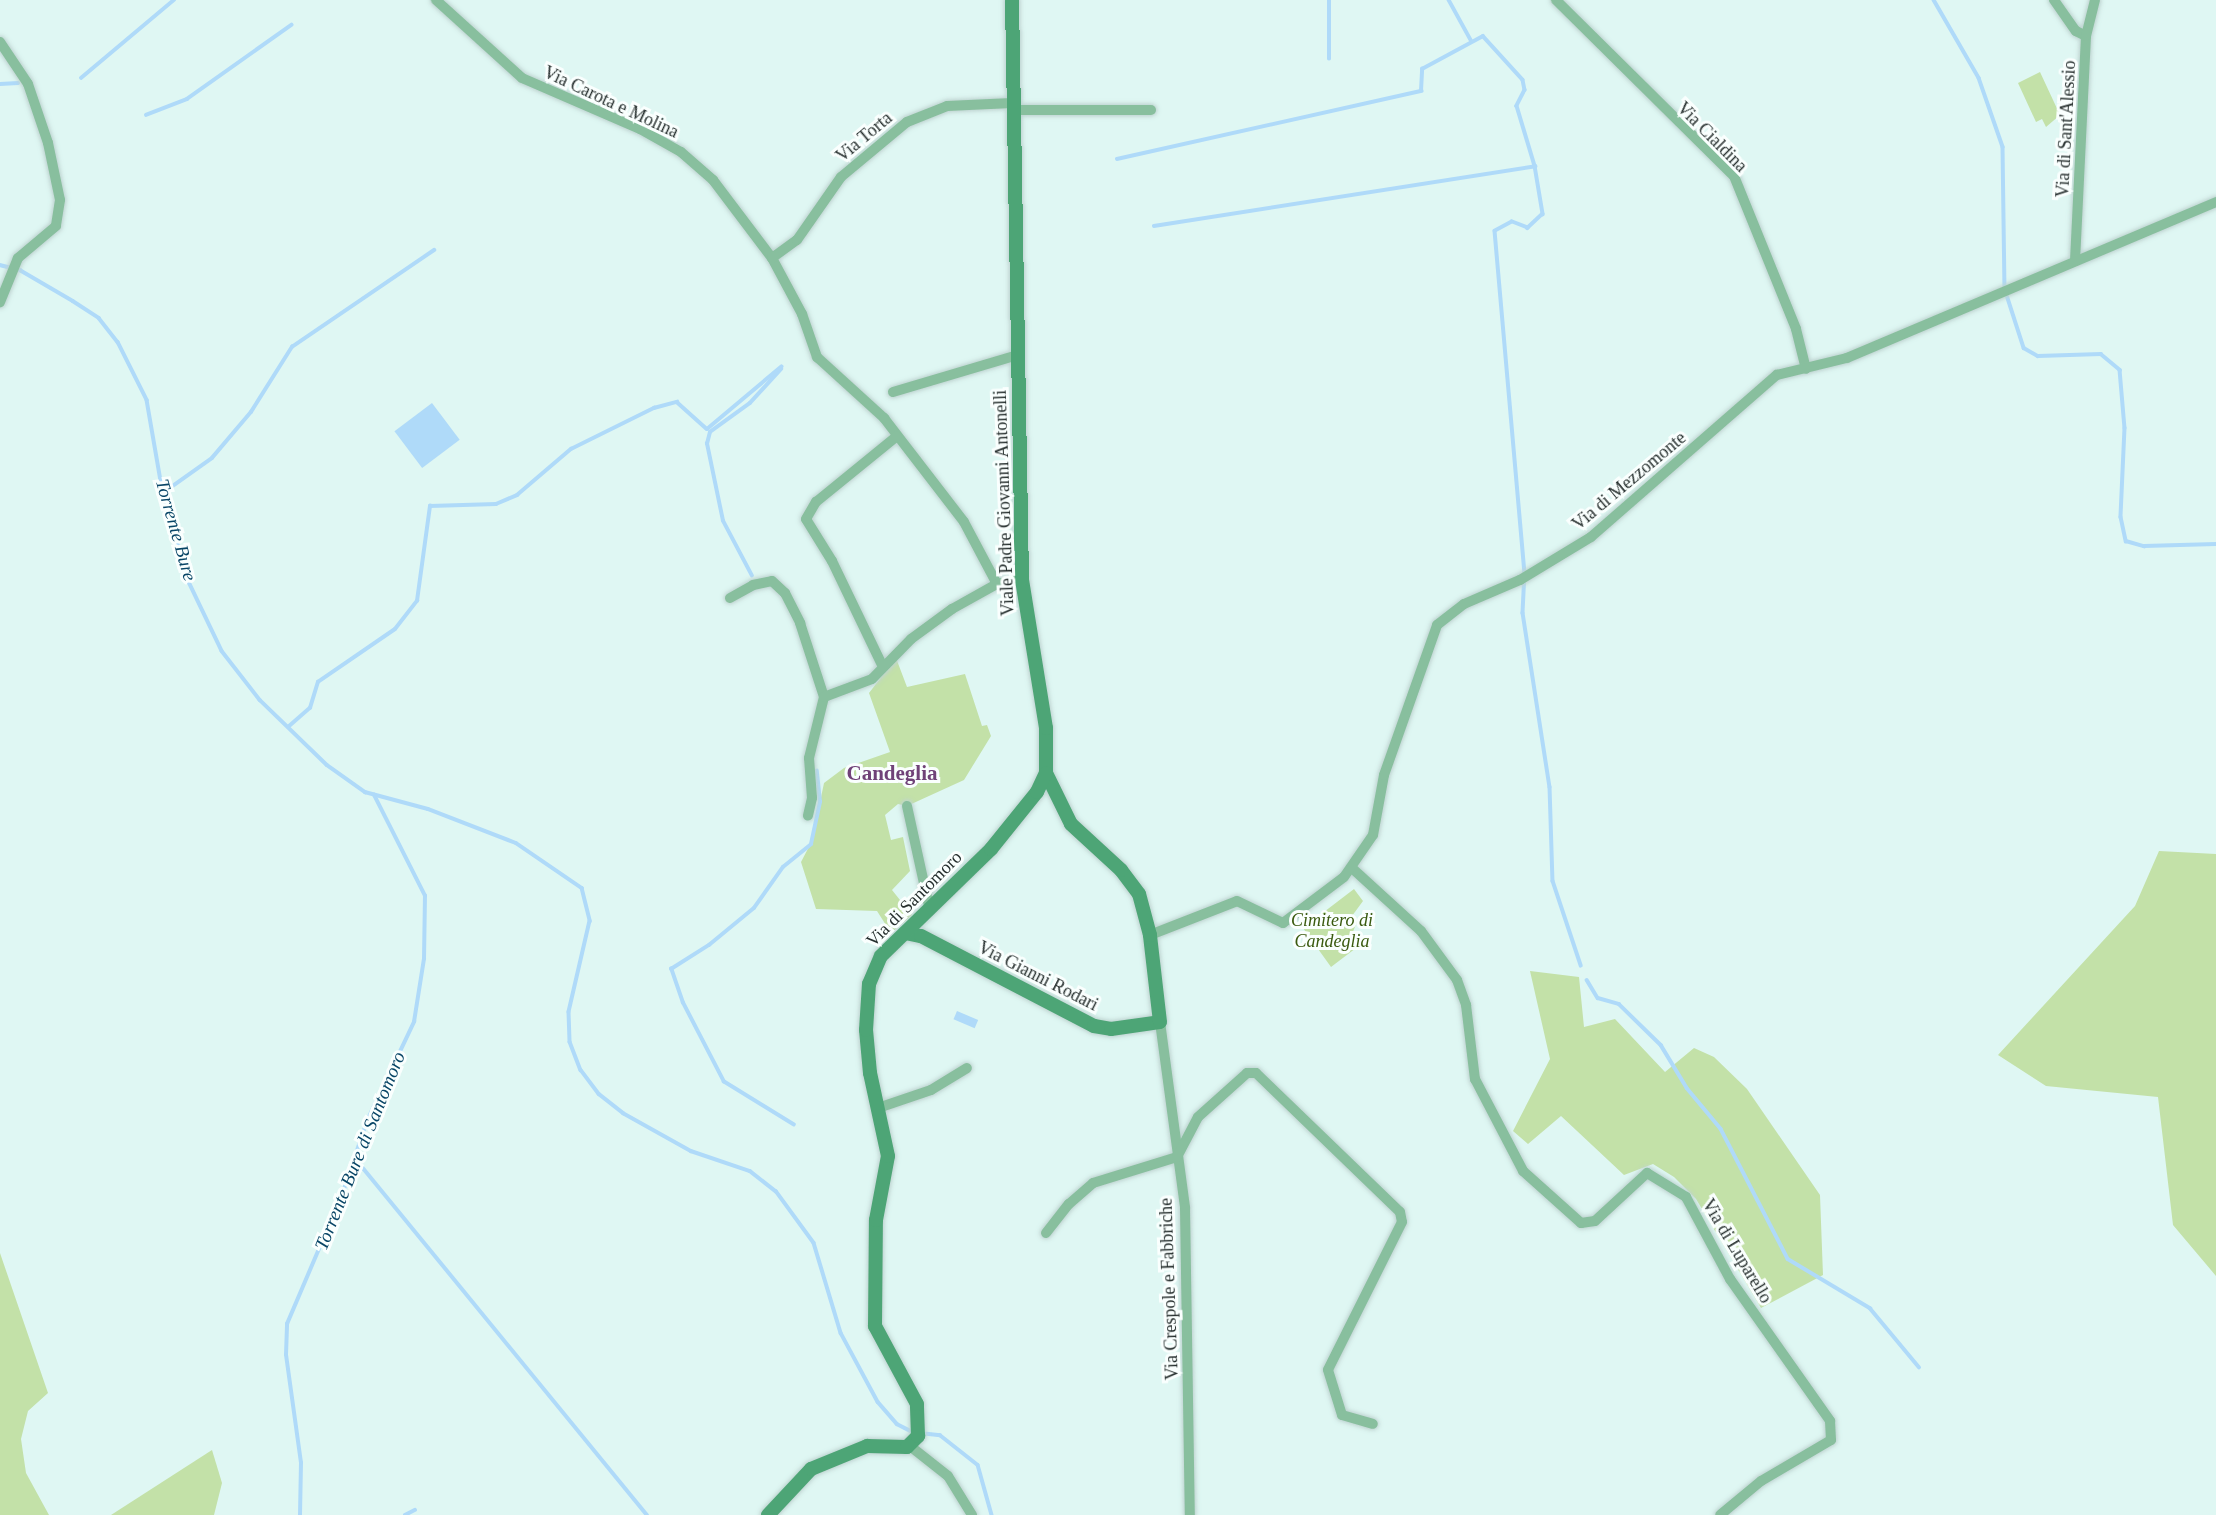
<!DOCTYPE html>
<style>
body{margin:0}
#map{position:relative;width:2216px;height:1515px;overflow:hidden;background:#dff7f3;font-family:"Times New Roman",serif}
div>[style]{position:absolute}
.green>*{inset:0;background:#c3e1a8}
.water>*{inset:0;background:#afdaf9;transform-origin:0 0}
.stream>*{height:3.5px;margin:-1.75px;padding:0 1.75px;transform-origin:1.75px;border-radius:1.75px;background:#afdaf9}
.roads{filter:drop-shadow(0 0 2px #bed3d0) drop-shadow(0 0 2px #bed3d0)}
.street>*{height:10px;margin:-5px;padding:0 5px;transform-origin:5px;border-radius:5px;background:#88bf9e}
.secondary>*{height:14px;margin:-7px;padding:0 7px;transform-origin:7px;border-radius:7px;background:#4da576}
span{translate:-50% -50%;white-space:nowrap;text-align:center;line-height:1.15;-webkit-text-stroke:6px #fafffe;paint-order:stroke}
.street-label{font-size:18px;color:#262f2e}
.park-label{font-size:18px;color:#3a5a0f;font-style:italic}
.water-label{font-size:19px;color:#084566;font-style:italic}
.quarter-label{font-size:21px;color:#704278;font-weight:700}
</style>
<div id="map">
<div class="green">
<div style="clip-path:polygon(2040px 72px,2060px 115px,2046px 127px,2042px 119px,2036px 122px,2018px 83px)"></div>
<div style="clip-path:polygon(896px 658px,907px 687px,965px 674px,982px 726px,987px 725px,991px 736px,964px 780px,907px 806px,898px 804px,885px 815px,891px 840px,903px 837px,910px 871px,892px 890px,912px 915px,891px 933px,877px 911px,816px 909px,801px 862px,812px 841px,824px 783px,844px 768px,890px 752px,869px 693px)"></div>
<div style="clip-path:polygon(2159px 851px,2216px 854px,2216px 1276px,2173px 1225px,2158px 1097px,2046px 1086px,1998px 1055px,2135px 906px)"></div>
<div style="clip-path:polygon(1354px 889px,1363px 901px,1352px 916px,1357px 922px,1352px 934px,1360px 945px,1331px 967px,1303px 928px)"></div>
<div style="clip-path:polygon(1530px 971px,1579px 977px,1584px 1027px,1615px 1019px,1665px 1072px,1694px 1048px,1714px 1057px,1747px 1089px,1820px 1195px,1823px 1275px,1761px 1308px,1696px 1199px,1674px 1177px,1653px 1164px,1624px 1175px,1561px 1116px,1528px 1144px,1513px 1131px,1550px 1059px)"></div>
<div style="clip-path:polygon(0 1253px,48px 1393px,28px 1411px,21px 1439px,26px 1473px,49px 1515px,0 1515px)"></div>
<div style="clip-path:polygon(212px 1450px,222px 1483px,214px 1515px,111px 1515px)"></div>
</div>
<div class="water">
<div style="left:432px;top:403px;width:46px;height:47px;rotate:53deg"></div>
<div style="left:957px;top:1011px;width:23px;height:9px;rotate:23deg"></div>
</div>
<div class="stream">
<div style="left:1449px;top:0;width:46px;rotate:61.2deg"></div>
<div style="left:1934px;top:0;width:90px;rotate:60deg"></div>
<div style="left:1979px;top:78px;width:73px;rotate:70.8deg"></div>
<div style="left:2003px;top:147px;width:142px;rotate:89.2deg"></div>
<div style="left:2005px;top:289px;width:62px;rotate:72.1deg"></div>
<div style="left:2024px;top:348px;width:16px;rotate:30deg"></div>
<div style="left:2038px;top:356px;width:63px;rotate:-1.8deg"></div>
<div style="left:2101px;top:354px;width:25px;rotate:40deg"></div>
<div style="left:2120px;top:370px;width:58px;rotate:85.1deg"></div>
<div style="left:2125px;top:428px;width:89px;rotate:92.6deg"></div>
<div style="left:2121px;top:517px;width:25px;rotate:78deg"></div>
<div style="left:2126px;top:541px;width:19px;rotate:16deg"></div>
<div style="left:2144px;top:546px;width:72px;rotate:-1.6deg"></div>
<div style="left:1329px;top:59px;width:59px;rotate:-90deg"></div>
<div style="left:81px;top:78px;width:121px;rotate:-40deg"></div>
<div style="left:0;top:84px;width:18px;rotate:-3deg"></div>
<div style="left:146px;top:115px;width:44px;rotate:-21.3deg"></div>
<div style="left:187px;top:99px;width:128px;rotate:-35.4deg"></div>
<div style="left:1117px;top:159px;width:312px;rotate:-12.6deg"></div>
<div style="left:1421px;top:91px;width:22px;rotate:-87deg"></div>
<div style="left:1422px;top:69px;width:69px;rotate:-28.4deg"></div>
<div style="left:1483px;top:36px;width:59px;rotate:47.7deg"></div>
<div style="left:1523px;top:80px;width:10px;rotate:79deg"></div>
<div style="left:1525px;top:90px;width:18px;rotate:117deg"></div>
<div style="left:1517px;top:106px;width:63px;rotate:73.3deg"></div>
<div style="left:1535px;top:166px;width:49px;rotate:80.5deg"></div>
<div style="left:1543px;top:214px;width:21px;rotate:137deg"></div>
<div style="left:1528px;top:228px;width:17px;rotate:-159deg"></div>
<div style="left:1512px;top:222px;width:19px;rotate:152deg"></div>
<div style="left:1495px;top:231px;width:342px;rotate:85deg"></div>
<div style="left:1525px;top:572px;width:41px;rotate:92.8deg"></div>
<div style="left:1523px;top:613px;width:176px;rotate:81.2deg"></div>
<div style="left:1550px;top:787px;width:94px;rotate:88.2deg"></div>
<div style="left:1553px;top:881px;width:89px;rotate:71.6deg"></div>
<div style="left:1154px;top:226px;width:386px;rotate:-8.9deg"></div>
<div style="left:0;top:265px;width:21px;rotate:14deg"></div>
<div style="left:20px;top:270px;width:61px;rotate:30.3deg"></div>
<div style="left:73px;top:301px;width:31px;rotate:33deg"></div>
<div style="left:99px;top:318px;width:31px;rotate:52deg"></div>
<div style="left:118px;top:342px;width:65px;rotate:63.4deg"></div>
<div style="left:147px;top:400px;width:94px;rotate:80.2deg"></div>
<div style="left:163px;top:493px;width:93px;rotate:73.7deg"></div>
<div style="left:189px;top:582px;width:76px;rotate:64.4deg"></div>
<div style="left:222px;top:651px;width:62px;rotate:52.2deg"></div>
<div style="left:260px;top:700px;width:93px;rotate:44.1deg"></div>
<div style="left:327px;top:765px;width:47px;rotate:35.4deg"></div>
<div style="left:365px;top:792px;width:65px;rotate:15.1deg"></div>
<div style="left:428px;top:809px;width:94px;rotate:21.1deg"></div>
<div style="left:516px;top:843px;width:80px;rotate:34.3deg"></div>
<div style="left:582px;top:888px;width:34px;rotate:76deg"></div>
<div style="left:590px;top:921px;width:93px;rotate:103deg"></div>
<div style="left:569px;top:1012px;width:30px;rotate:88deg"></div>
<div style="left:570px;top:1042px;width:30px;rotate:69deg"></div>
<div style="left:581px;top:1070px;width:30px;rotate:53deg"></div>
<div style="left:599px;top:1094px;width:31px;rotate:38deg"></div>
<div style="left:623px;top:1113px;width:78px;rotate:29.2deg"></div>
<div style="left:691px;top:1151px;width:62px;rotate:18.7deg"></div>
<div style="left:750px;top:1171px;width:33px;rotate:38deg"></div>
<div style="left:776px;top:1191px;width:64px;rotate:53.8deg"></div>
<div style="left:814px;top:1243px;width:94px;rotate:73.3deg"></div>
<div style="left:841px;top:1333px;width:78px;rotate:61.8deg"></div>
<div style="left:878px;top:1402px;width:29px;rotate:49deg"></div>
<div style="left:897px;top:1424px;width:18px;rotate:27deg"></div>
<div style="left:163px;top:493px;width:60px;rotate:-35.5deg"></div>
<div style="left:212px;top:458px;width:60px;rotate:-49.7deg"></div>
<div style="left:251px;top:412px;width:77px;rotate:-57.8deg"></div>
<div style="left:292px;top:347px;width:172px;rotate:-34.3deg"></div>
<div style="left:752px;top:576px;width:62px;rotate:-117.8deg"></div>
<div style="left:723px;top:521px;width:79px;rotate:-101.7deg"></div>
<div style="left:707px;top:444px;width:12px;rotate:-76deg"></div>
<div style="left:710px;top:432px;width:49px;rotate:-35.9deg"></div>
<div style="left:750px;top:403px;width:46px;rotate:-47.6deg"></div>
<div style="left:288px;top:727px;width:29px;rotate:-41deg"></div>
<div style="left:310px;top:708px;width:27px;rotate:-73deg"></div>
<div style="left:318px;top:682px;width:93px;rotate:-34.5deg"></div>
<div style="left:395px;top:629px;width:36px;rotate:-52deg"></div>
<div style="left:417px;top:601px;width:96px;rotate:-82.2deg"></div>
<div style="left:430px;top:506px;width:66px;rotate:-1.7deg"></div>
<div style="left:496px;top:504px;width:23px;rotate:-23deg"></div>
<div style="left:517px;top:495px;width:71px;rotate:-40.4deg"></div>
<div style="left:571px;top:449px;width:93px;rotate:-26.3deg"></div>
<div style="left:654px;top:408px;width:24px;rotate:-15deg"></div>
<div style="left:677px;top:402px;width:40px;rotate:42deg"></div>
<div style="left:707px;top:429px;width:97px;rotate:-40deg"></div>
<div style="left:1587px;top:980px;width:21px;rotate:59deg"></div>
<div style="left:1598px;top:998px;width:22px;rotate:16deg"></div>
<div style="left:1619px;top:1004px;width:59px;rotate:44.3deg"></div>
<div style="left:1661px;top:1045px;width:50px;rotate:58.8deg"></div>
<div style="left:1687px;top:1088px;width:53px;rotate:50.3deg"></div>
<div style="left:1721px;top:1129px;width:146px;rotate:62.7deg"></div>
<div style="left:1788px;top:1259px;width:96px;rotate:30.9deg"></div>
<div style="left:1870px;top:1308px;width:77px;rotate:50.3deg"></div>
<div style="left:794px;top:1125px;width:82px;rotate:-148.4deg"></div>
<div style="left:724px;top:1082px;width:89px;rotate:-117.4deg"></div>
<div style="left:683px;top:1003px;width:36px;rotate:-109deg"></div>
<div style="left:671px;top:969px;width:45px;rotate:-32.3deg"></div>
<div style="left:709px;top:945px;width:58px;rotate:-39.4deg"></div>
<div style="left:754px;top:908px;width:50px;rotate:-54.7deg"></div>
<div style="left:783px;top:867px;width:36px;rotate:-39deg"></div>
<div style="left:811px;top:844px;width:43px;rotate:-77.9deg"></div>
<div style="left:820px;top:802px;width:31px;rotate:-96deg"></div>
<div style="left:355px;top:1158px;width:461px;rotate:50.7deg"></div>
<div style="left:920px;top:1433px;width:20px;rotate:6deg"></div>
<div style="left:940px;top:1435px;width:48px;rotate:38.3deg"></div>
<div style="left:978px;top:1465px;width:52px;rotate:74.4deg"></div>
<div style="left:300px;top:1515px;width:52px;rotate:-88.9deg"></div>
<div style="left:301px;top:1463px;width:109px;rotate:-97.9deg"></div>
<div style="left:286px;top:1355px;width:31px;rotate:-88deg"></div>
<div style="left:287px;top:1324px;width:140px;rotate:-66.9deg"></div>
<div style="left:342px;top:1195px;width:78px;rotate:-71.3deg"></div>
<div style="left:367px;top:1121px;width:110px;rotate:-64.6deg"></div>
<div style="left:414px;top:1022px;width:64px;rotate:-81deg"></div>
<div style="left:424px;top:959px;width:63px;rotate:-89.1deg"></div>
<div style="left:425px;top:896px;width:113px;rotate:-116.8deg"></div>
<div style="left:405px;top:1515px;width:11px;rotate:-27deg"></div>
</div>
<div class="roads">
<div class="street">
<div style="left:436px;top:0;width:116px;rotate:42.2deg"></div>
<div style="left:522px;top:78px;width:129px;rotate:23.4deg"></div>
<div style="left:640px;top:129px;width:47px;rotate:29.3deg"></div>
<div style="left:681px;top:152px;width:43px;rotate:41.2deg"></div>
<div style="left:713px;top:180px;width:98px;rotate:52.9deg"></div>
<div style="left:772px;top:258px;width:64px;rotate:61.8deg"></div>
<div style="left:802px;top:314px;width:46px;rotate:70.8deg"></div>
<div style="left:817px;top:357px;width:91px;rotate:42.3deg"></div>
<div style="left:884px;top:418px;width:131px;rotate:52.4deg"></div>
<div style="left:964px;top:522px;width:70px;rotate:62deg"></div>
<div style="left:1556px;top:0;width:250px;rotate:44.7deg"></div>
<div style="left:1734px;top:176px;width:165px;rotate:67.9deg"></div>
<div style="left:1796px;top:329px;width:41px;rotate:76deg"></div>
<div style="left:2054px;top:0;width:38px;rotate:55deg"></div>
<div style="left:2076px;top:31px;width:11px;rotate:27deg"></div>
<div style="left:0;top:42px;width:50px;rotate:56.3deg"></div>
<div style="left:28px;top:84px;width:62px;rotate:71.3deg"></div>
<div style="left:48px;top:143px;width:58px;rotate:78.1deg"></div>
<div style="left:60px;top:200px;width:26px;rotate:99deg"></div>
<div style="left:56px;top:226px;width:50px;rotate:139.9deg"></div>
<div style="left:18px;top:258px;width:48px;rotate:112.2deg"></div>
<div style="left:1013px;top:110px;width:138px"></div>
<div style="left:772px;top:258px;width:31px;rotate:-36deg"></div>
<div style="left:797px;top:240px;width:77px;rotate:-55.1deg"></div>
<div style="left:841px;top:177px;width:86px;rotate:-39.8deg"></div>
<div style="left:907px;top:122px;width:43px;rotate:-21.8deg"></div>
<div style="left:947px;top:106px;width:65px;rotate:-2.6deg"></div>
<div style="left:2075px;top:261px;width:225px;rotate:-87.2deg"></div>
<div style="left:2086px;top:36px;width:37px;rotate:-76deg"></div>
<div style="left:893px;top:392px;width:130px;rotate:-16.5deg"></div>
<div style="left:730px;top:598px;width:26px;rotate:-29deg"></div>
<div style="left:753px;top:585px;width:19px;rotate:-12deg"></div>
<div style="left:772px;top:581px;width:18px;rotate:43deg"></div>
<div style="left:785px;top:593px;width:34px;rotate:63deg"></div>
<div style="left:800px;top:623px;width:78px;rotate:72deg"></div>
<div style="left:824px;top:697px;width:63px;rotate:103.8deg"></div>
<div style="left:809px;top:758px;width:40px;rotate:85.7deg"></div>
<div style="left:812px;top:798px;width:18px;rotate:103deg"></div>
<div style="left:883px;top:667px;width:118px;rotate:-115.7deg"></div>
<div style="left:832px;top:561px;width:49px;rotate:-121.8deg"></div>
<div style="left:806px;top:519px;width:20px;rotate:-60deg"></div>
<div style="left:816px;top:502px;width:104px;rotate:-39.2deg"></div>
<div style="left:824px;top:697px;width:51px;rotate:-20.6deg"></div>
<div style="left:872px;top:679px;width:56px;rotate:-45.7deg"></div>
<div style="left:911px;top:639px;width:51px;rotate:-36.2deg"></div>
<div style="left:952px;top:609px;width:51px;rotate:-29.1deg"></div>
<div style="left:997px;top:584px;width:25px;rotate:-11deg"></div>
<div style="left:907px;top:806px;width:107px;rotate:77.6deg"></div>
<div style="left:1353px;top:869px;width:92px;rotate:42.4deg"></div>
<div style="left:1421px;top:931px;width:61px;rotate:53.7deg"></div>
<div style="left:1457px;top:980px;width:27px;rotate:70deg"></div>
<div style="left:1466px;top:1005px;width:75px;rotate:83.1deg"></div>
<div style="left:1475px;top:1079px;width:104px;rotate:62.4deg"></div>
<div style="left:1523px;top:1171px;width:78px;rotate:41.9deg"></div>
<div style="left:1581px;top:1223px;width:14px;rotate:-8deg"></div>
<div style="left:1595px;top:1221px;width:71px;rotate:-42.7deg"></div>
<div style="left:1647px;top:1173px;width:46px;rotate:31.6deg"></div>
<div style="left:1686px;top:1197px;width:93px;rotate:61.8deg"></div>
<div style="left:1730px;top:1279px;width:174px;rotate:54.8deg"></div>
<div style="left:1830px;top:1421px;width:19px;rotate:87deg"></div>
<div style="left:1831px;top:1440px;width:81px;rotate:149.6deg"></div>
<div style="left:1761px;top:1481px;width:53px;rotate:140.3deg"></div>
<div style="left:1150px;top:935px;width:93px;rotate:-21.3deg"></div>
<div style="left:1237px;top:901px;width:51px;rotate:25.6deg"></div>
<div style="left:1283px;top:923px;width:76px;rotate:-37deg"></div>
<div style="left:1344px;top:877px;width:51px;rotate:-55.4deg"></div>
<div style="left:1373px;top:835px;width:61px;rotate:-79.6deg"></div>
<div style="left:1384px;top:775px;width:159px;rotate:-70.5deg"></div>
<div style="left:1437px;top:625px;width:34px;rotate:-38deg"></div>
<div style="left:1464px;top:604px;width:61px;rotate:-23.2deg"></div>
<div style="left:1520px;top:580px;width:83px;rotate:-31.2deg"></div>
<div style="left:1591px;top:537px;width:247px;rotate:-41.1deg"></div>
<div style="left:1777px;top:375px;width:72px;rotate:-13.7deg"></div>
<div style="left:1847px;top:358px;width:401px;rotate:-22.9deg"></div>
<div style="left:1160px;top:1022px;width:188px;rotate:82.3deg"></div>
<div style="left:1185px;top:1208px;width:307px;rotate:89.1deg"></div>
<div style="left:878px;top:1108px;width:56px;rotate:-18.8deg"></div>
<div style="left:931px;top:1090px;width:42px;rotate:-31.4deg"></div>
<div style="left:1046px;top:1233px;width:37px;rotate:-52deg"></div>
<div style="left:1069px;top:1204px;width:32px;rotate:-41deg"></div>
<div style="left:1093px;top:1183px;width:88px;rotate:-17.2deg"></div>
<div style="left:1177px;top:1157px;width:45px;rotate:-62.3deg"></div>
<div style="left:1198px;top:1117px;width:66px;rotate:-41.9deg"></div>
<div style="left:1247px;top:1073px;width:9px"></div>
<div style="left:1256px;top:1073px;width:200px;rotate:44deg"></div>
<div style="left:1400px;top:1212px;width:10px;rotate:79deg"></div>
<div style="left:1402px;top:1222px;width:165px;rotate:116.6deg"></div>
<div style="left:1328px;top:1370px;width:47px;rotate:72.7deg"></div>
<div style="left:1342px;top:1415px;width:32px;rotate:16deg"></div>
<div style="left:910px;top:1446px;width:48px;rotate:38.3deg"></div>
<div style="left:948px;top:1476px;width:46px;rotate:58.4deg"></div>
</div>
<div class="secondary">
<div style="left:905px;top:933px;width:16px;rotate:11deg"></div>
<div style="left:921px;top:936px;width:195px;rotate:27.5deg"></div>
<div style="left:1094px;top:1026px;width:17px;rotate:10deg"></div>
<div style="left:1111px;top:1029px;width:49px;rotate:-8.1deg"></div>
<div style="left:1160px;top:1022px;width:88px;rotate:-96.6deg"></div>
<div style="left:1150px;top:935px;width:42px;rotate:-105deg"></div>
<div style="left:1139px;top:894px;width:30px;rotate:-127deg"></div>
<div style="left:1121px;top:870px;width:68px;rotate:-137.4deg"></div>
<div style="left:1071px;top:824px;width:57px;rotate:-116.1deg"></div>
<div style="left:1046px;top:773px;width:45px;rotate:-90deg"></div>
<div style="left:1046px;top:728px;width:151px;rotate:-99.2deg"></div>
<div style="left:1022px;top:579px;width:579px;rotate:-90.99deg"></div>
<div style="left:768px;top:1515px;width:63px;rotate:-46.9deg"></div>
<div style="left:811px;top:1469px;width:61px;rotate:-22.3deg"></div>
<div style="left:867px;top:1446px;width:40px;rotate:1.4deg"></div>
<div style="left:907px;top:1447px;width:16px;rotate:-45deg"></div>
<div style="left:918px;top:1436px;width:32px;rotate:-92deg"></div>
<div style="left:917px;top:1404px;width:89px;rotate:-118.3deg"></div>
<div style="left:875px;top:1326px;width:106px;rotate:-89.5deg"></div>
<div style="left:876px;top:1220px;width:65px;rotate:-79.4deg"></div>
<div style="left:888px;top:1156px;width:85px;rotate:-102.2deg"></div>
<div style="left:870px;top:1073px;width:43px;rotate:-95.3deg"></div>
<div style="left:866px;top:1030px;width:46px;rotate:-86.3deg"></div>
<div style="left:869px;top:984px;width:30px;rotate:-67deg"></div>
<div style="left:881px;top:956px;width:153px;rotate:-44.2deg"></div>
<div style="left:991px;top:849px;width:73px;rotate:-51.1deg"></div>
<div style="left:1037px;top:792px;width:21px;rotate:-65deg"></div>
</div>
</div>
<div class="street-label">
<span style="left:611px;top:102px;rotate:25deg">Via Carota e Molina</span>
<span style="left:2066px;top:129px;rotate:-87deg">Via di Sant'Alessio</span>
<span style="left:864px;top:137px;rotate:-40deg">Via Torta</span>
<span style="left:1712px;top:137px;rotate:45deg">Via Cialdina</span>
<span style="left:1629px;top:481px;rotate:-40deg">Via di Mezzomonte</span>
<span style="left:1004px;top:503px;rotate:-92deg">Viale Padre Giovanni Antonelli</span>
<span style="left:914px;top:899px;rotate:-45deg">Via di Santomoro</span>
<span style="left:1038px;top:976px;rotate:27deg">Via Gianni Rodari</span>
<span style="left:1737px;top:1251px;rotate:59deg">Via di Luparello</span>
<span style="left:1169px;top:1289px;rotate:-92deg">Via Crespole e Fabbriche</span>
</div>
<div class="park-label">
<span style="left:1332px;top:931px">Cimitero di<br>Candeglia</span>
</div>
<div class="water-label">
<span style="left:176px;top:530px;rotate:74deg">Torrente Bure</span>
<span style="left:360px;top:1151px;rotate:-68deg">Torrente Bure di Santomoro</span>
</div>
<div class="quarter-label">
<span style="left:892px;top:773px">Candeglia</span>
</div>
</div>
